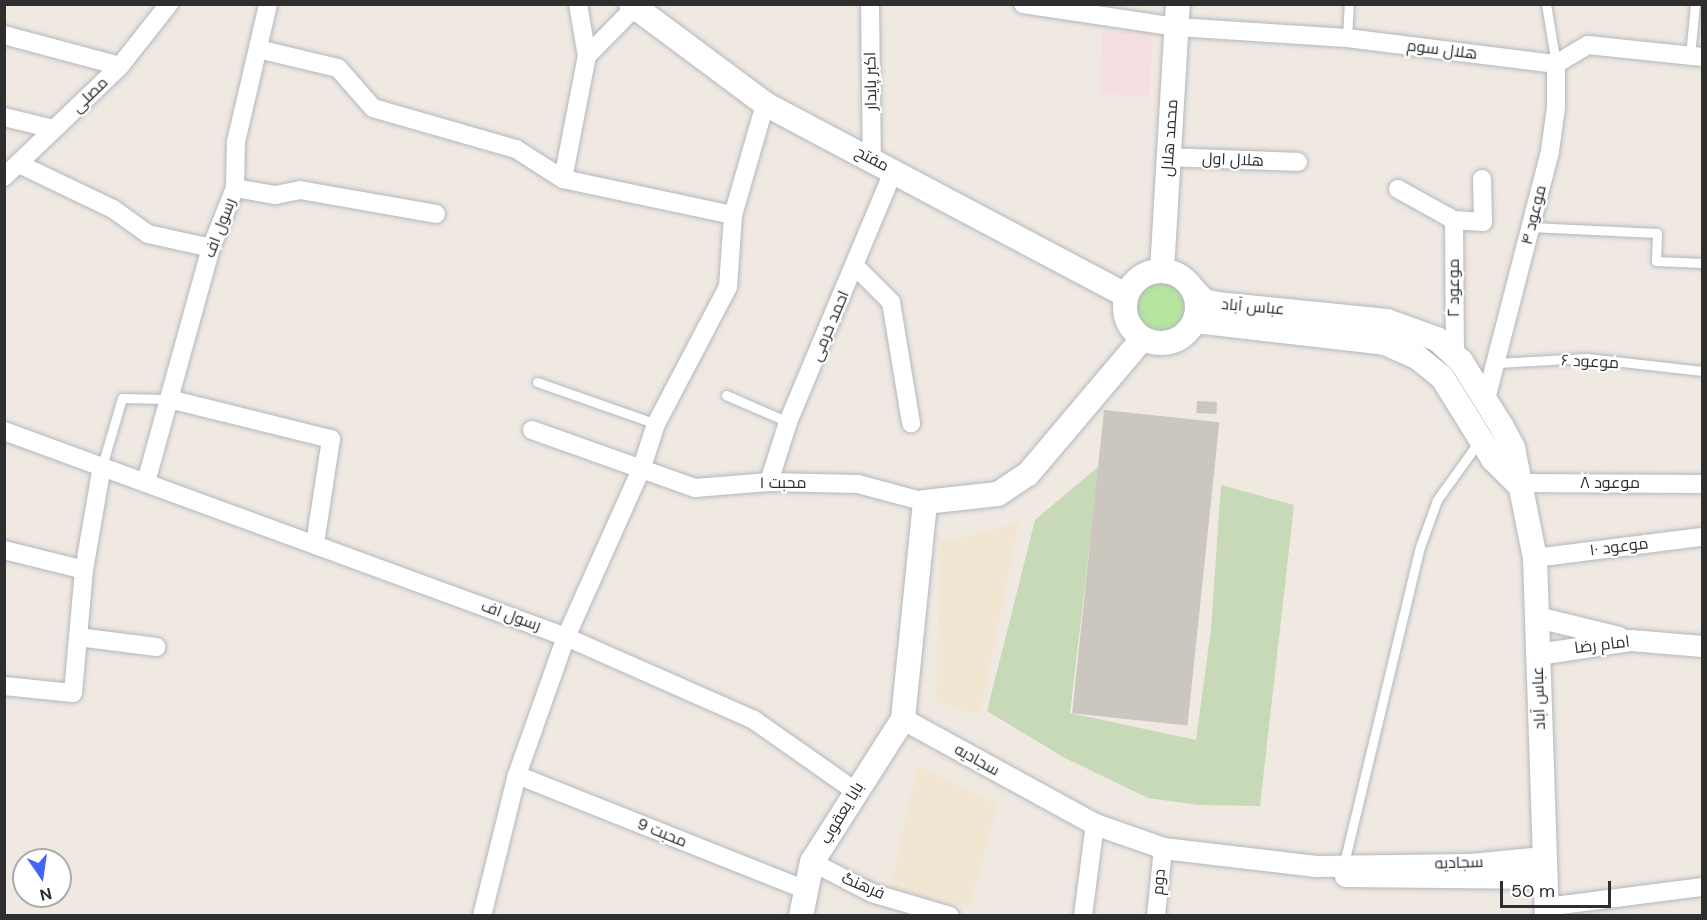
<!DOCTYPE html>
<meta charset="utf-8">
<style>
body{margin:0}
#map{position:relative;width:1707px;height:920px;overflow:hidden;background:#efe9e1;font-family:"DM Sans",Cairo,sans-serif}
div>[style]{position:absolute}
.education>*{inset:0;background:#f0e6d1}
.medical>*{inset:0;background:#f5dfe0;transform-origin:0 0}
.green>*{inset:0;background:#b6e59e}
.round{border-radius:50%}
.cemetery>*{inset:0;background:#c8d9b8}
.building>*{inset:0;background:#cbc7bf;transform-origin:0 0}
.roads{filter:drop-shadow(0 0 2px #b4b7c1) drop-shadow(0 0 2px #b4b7c1)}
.service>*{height:9px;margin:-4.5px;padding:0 4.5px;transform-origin:4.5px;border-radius:4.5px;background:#fff}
.minor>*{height:18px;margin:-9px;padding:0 9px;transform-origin:9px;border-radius:9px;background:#fff}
.tertiary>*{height:21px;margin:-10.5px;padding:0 10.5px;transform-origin:10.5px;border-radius:10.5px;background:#fff}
.secondary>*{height:24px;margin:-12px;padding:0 12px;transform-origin:12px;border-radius:12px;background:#fff}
.secondary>.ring{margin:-12px;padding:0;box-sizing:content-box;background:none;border:24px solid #fff;border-radius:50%}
span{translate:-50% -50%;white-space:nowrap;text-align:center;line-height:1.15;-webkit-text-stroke:4.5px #fff;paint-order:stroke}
.street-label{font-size:16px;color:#2e2e2e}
.frame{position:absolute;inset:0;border:6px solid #2e2e2e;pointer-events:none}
.north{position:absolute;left:12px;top:848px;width:60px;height:60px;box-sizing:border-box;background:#fff;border:2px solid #ababab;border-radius:50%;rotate:167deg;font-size:16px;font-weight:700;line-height:24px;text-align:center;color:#2e2e2e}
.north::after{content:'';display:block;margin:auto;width:21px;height:27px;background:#4264fb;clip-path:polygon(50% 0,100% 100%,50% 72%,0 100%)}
.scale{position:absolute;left:1500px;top:881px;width:111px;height:27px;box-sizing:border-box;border:3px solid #2e2e2e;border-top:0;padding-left:8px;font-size:18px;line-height:21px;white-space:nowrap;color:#2e2e2e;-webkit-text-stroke:4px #fff;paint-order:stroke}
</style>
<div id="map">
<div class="education">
<div style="clip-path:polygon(1019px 522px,980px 716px,936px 701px,940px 543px)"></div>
<div style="clip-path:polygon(917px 766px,998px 804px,970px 907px,890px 889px)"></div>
</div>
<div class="medical">
<div style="left:1102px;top:31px;width:50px;height:63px;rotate:2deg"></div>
</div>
<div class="green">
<div class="round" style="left:1129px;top:276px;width:62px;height:62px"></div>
</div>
<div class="cemetery">
<div style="clip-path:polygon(1099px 466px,1070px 713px,1196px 740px,1211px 629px,1221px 485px,1294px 505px,1260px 806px,1199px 805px,1148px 798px,1065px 758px,987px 711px,1035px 520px)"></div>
</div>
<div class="building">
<div style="left:1197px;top:401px;width:20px;height:12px;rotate:3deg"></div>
<div style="left:1104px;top:410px;width:116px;height:305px;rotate:6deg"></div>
</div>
<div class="roads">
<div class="service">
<div style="left:1546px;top:4px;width:61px;rotate:80.5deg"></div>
<div style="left:1347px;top:38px;width:34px;rotate:-87deg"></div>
<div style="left:1690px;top:56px;width:52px;rotate:-84.5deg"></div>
<div style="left:1531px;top:227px;width:126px;rotate:2.7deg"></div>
<div style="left:1657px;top:233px;width:28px;rotate:92deg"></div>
<div style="left:1656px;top:261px;width:46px;rotate:2.5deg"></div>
<div style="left:1496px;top:363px;width:91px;rotate:-3.1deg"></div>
<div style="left:1587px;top:358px;width:116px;rotate:6.4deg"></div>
<div style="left:537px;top:382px;width:126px;rotate:19.4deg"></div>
<div style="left:726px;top:395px;width:68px;rotate:23.5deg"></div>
<div style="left:102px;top:466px;width:71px;rotate:-73.6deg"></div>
<div style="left:122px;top:398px;width:47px;rotate:1.2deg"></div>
<div style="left:1344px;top:863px;width:325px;rotate:-76.5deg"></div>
<div style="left:1420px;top:547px;width:50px;rotate:-70.1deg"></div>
<div style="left:1437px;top:500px;width:74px;rotate:-54.4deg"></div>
</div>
<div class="minor">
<div style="left:578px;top:4px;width:53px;rotate:80.2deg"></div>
<div style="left:870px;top:4px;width:154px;rotate:89.3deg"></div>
<div style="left:1023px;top:4px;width:156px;rotate:8.5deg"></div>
<div style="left:1177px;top:27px;width:170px;rotate:3.7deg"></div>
<div style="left:1347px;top:38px;width:211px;rotate:7.1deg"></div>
<div style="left:1556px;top:64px;width:37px;rotate:-31deg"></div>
<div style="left:1588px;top:45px;width:115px;rotate:6deg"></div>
<div style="left:4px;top:35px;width:120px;rotate:15deg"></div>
<div style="left:258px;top:49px;width:82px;rotate:13.4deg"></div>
<div style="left:338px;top:68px;width:53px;rotate:48.8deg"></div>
<div style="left:373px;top:108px;width:149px;rotate:16deg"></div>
<div style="left:516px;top:149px;width:56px;rotate:32.6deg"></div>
<div style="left:563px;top:179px;width:174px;rotate:12deg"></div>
<div style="left:4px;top:117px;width:51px;rotate:13.5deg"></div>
<div style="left:1168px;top:157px;width:130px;rotate:2.2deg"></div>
<div style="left:19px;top:164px;width:104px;rotate:25.6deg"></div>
<div style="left:113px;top:209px;width:43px;rotate:35.5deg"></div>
<div style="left:148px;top:234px;width:65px;rotate:12.5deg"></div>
<div style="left:4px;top:177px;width:161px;rotate:-43.7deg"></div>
<div style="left:120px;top:66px;width:79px;rotate:-51.7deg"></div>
<div style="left:563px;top:179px;width:125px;rotate:-79deg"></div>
<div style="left:587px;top:56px;width:69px;rotate:-45.6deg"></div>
<div style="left:235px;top:188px;width:41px;rotate:9.9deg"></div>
<div style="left:275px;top:195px;width:25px;rotate:-11deg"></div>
<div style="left:300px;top:190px;width:138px;rotate:10deg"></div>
<div style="left:1398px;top:189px;width:64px;rotate:29deg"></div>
<div style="left:1454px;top:220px;width:29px;rotate:4deg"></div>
<div style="left:1483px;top:222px;width:43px;rotate:-91.3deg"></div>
<div style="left:1454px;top:220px;width:135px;rotate:89.6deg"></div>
<div style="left:855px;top:266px;width:51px;rotate:45deg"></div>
<div style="left:891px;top:302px;width:123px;rotate:80.6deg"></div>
<div style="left:169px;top:399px;width:167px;rotate:13.9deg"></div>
<div style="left:331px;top:439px;width:106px;rotate:98.7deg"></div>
<div style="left:1486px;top:399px;width:256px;rotate:-75.5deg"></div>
<div style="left:1550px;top:151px;width:44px;rotate:-82.2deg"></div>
<div style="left:1556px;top:107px;width:43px;rotate:-90deg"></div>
<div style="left:532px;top:430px;width:173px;rotate:19.6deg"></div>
<div style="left:695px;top:488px;width:74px;rotate:-4.6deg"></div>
<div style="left:769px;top:482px;width:89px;rotate:1.3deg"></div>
<div style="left:858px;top:484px;width:69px;rotate:15deg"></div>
<div style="left:4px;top:431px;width:599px;rotate:20.13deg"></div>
<div style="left:566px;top:637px;width:206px;rotate:23.8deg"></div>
<div style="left:754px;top:720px;width:123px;rotate:35.1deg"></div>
<div style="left:146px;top:482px;width:243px;rotate:-74.5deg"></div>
<div style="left:211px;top:248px;width:65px;rotate:-68.2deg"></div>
<div style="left:235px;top:188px;width:46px;rotate:-88.8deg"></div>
<div style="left:236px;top:142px;width:142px;rotate:-76.9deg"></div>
<div style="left:769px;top:482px;width:63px;rotate:-72.4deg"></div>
<div style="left:788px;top:422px;width:273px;rotate:-67.2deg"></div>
<div style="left:1517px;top:483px;width:185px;rotate:0.3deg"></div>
<div style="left:4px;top:550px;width:82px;rotate:14deg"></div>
<div style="left:1535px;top:558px;width:168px;rotate:-7.2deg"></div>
<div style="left:78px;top:637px;width:79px;rotate:7.3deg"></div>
<div style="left:4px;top:686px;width:69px;rotate:5.8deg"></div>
<div style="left:73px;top:693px;width:123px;rotate:-84.9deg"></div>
<div style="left:84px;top:570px;width:106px;rotate:-80.2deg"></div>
<div style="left:517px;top:775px;width:311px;rotate:21.7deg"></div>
<div style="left:812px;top:862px;width:68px;rotate:27.3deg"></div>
<div style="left:872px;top:893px;width:81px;rotate:16.4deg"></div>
<div style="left:1546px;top:907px;width:157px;rotate:-7.3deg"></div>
<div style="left:482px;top:916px;width:145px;rotate:-76.1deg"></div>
<div style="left:517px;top:775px;width:146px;rotate:-70.5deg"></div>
<div style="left:566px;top:637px;width:186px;rotate:-65.9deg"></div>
<div style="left:642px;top:467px;width:45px;rotate:-72deg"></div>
<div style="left:656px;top:424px;width:155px;rotate:-62.3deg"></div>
<div style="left:728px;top:287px;width:72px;rotate:-86deg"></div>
<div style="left:733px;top:215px;width:116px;rotate:-73.9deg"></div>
<div style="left:1083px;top:916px;width:93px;rotate:-82.6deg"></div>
<div style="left:1156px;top:916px;width:68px;rotate:-84.1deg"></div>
</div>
<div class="tertiary">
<div style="left:1537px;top:617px;width:84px;rotate:13.7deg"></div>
<div style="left:1538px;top:654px;width:94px;rotate:-8.6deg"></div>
<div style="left:1631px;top:640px;width:71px;rotate:4.8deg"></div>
<div style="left:903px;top:719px;width:219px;rotate:28.7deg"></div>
<div style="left:1095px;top:824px;width:72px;rotate:19.4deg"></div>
<div style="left:1163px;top:848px;width:154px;rotate:6.7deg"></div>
<div style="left:1316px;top:866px;width:155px;rotate:-0.7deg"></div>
<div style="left:1471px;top:864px;width:72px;rotate:-5.6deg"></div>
<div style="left:1345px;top:876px;width:200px;rotate:0.6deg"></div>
</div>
<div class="secondary">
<div style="left:631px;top:4px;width:167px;rotate:36.7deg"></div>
<div style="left:765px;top:104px;width:408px;rotate:27.9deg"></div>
<div class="ring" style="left:1125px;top:271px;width:48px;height:48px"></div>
<div style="left:1162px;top:271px;width:267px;rotate:-86.6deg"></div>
<div style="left:1191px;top:287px;width:19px;rotate:47deg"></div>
<div style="left:1204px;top:301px;width:13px;rotate:13deg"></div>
<div style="left:1217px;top:304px;width:171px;rotate:5.7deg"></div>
<div style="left:1387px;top:321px;width:53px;rotate:19.8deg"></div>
<div style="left:1437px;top:339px;width:33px;rotate:43deg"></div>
<div style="left:1461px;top:361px;width:78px;rotate:58.2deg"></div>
<div style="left:1502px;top:427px;width:24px;rotate:62deg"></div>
<div style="left:1513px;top:448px;width:112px;rotate:78.7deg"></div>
<div style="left:1535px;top:558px;width:358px;rotate:88.1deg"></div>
<div style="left:1195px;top:321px;width:191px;rotate:6.6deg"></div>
<div style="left:1385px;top:343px;width:35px;rotate:24deg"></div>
<div style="left:1417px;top:357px;width:32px;rotate:39deg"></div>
<div style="left:1442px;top:377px;width:97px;rotate:58.1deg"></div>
<div style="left:1493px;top:459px;width:34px;rotate:45deg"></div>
<div style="left:801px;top:916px;width:55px;rotate:-78.5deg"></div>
<div style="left:812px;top:862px;width:169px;rotate:-57.5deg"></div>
<div style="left:903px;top:719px;width:218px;rotate:-84.2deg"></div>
<div style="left:925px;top:502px;width:73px;rotate:-6.3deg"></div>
<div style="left:998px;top:494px;width:36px;rotate:-34deg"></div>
<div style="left:1028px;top:474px;width:177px;rotate:-49.8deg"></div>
</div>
</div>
<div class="street-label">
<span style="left:1442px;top:50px;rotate:7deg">هلال سوم</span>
<span style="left:871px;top:81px;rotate:-91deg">اکبر پایدار</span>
<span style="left:90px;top:95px;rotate:-44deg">مصلی</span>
<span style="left:1170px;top:138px;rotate:-86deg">محمد هلال</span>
<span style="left:872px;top:159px;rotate:28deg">مفتح</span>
<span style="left:1233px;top:160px;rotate:2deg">هلال اول</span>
<span style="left:1534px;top:215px;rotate:-76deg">موعود ۴</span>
<span style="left:220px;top:228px;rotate:-69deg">رسول اف</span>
<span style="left:1454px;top:288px;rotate:-90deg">موعود ۲</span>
<span style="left:1253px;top:307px;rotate:5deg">عباس آباد</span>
<span style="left:830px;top:326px;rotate:-67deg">احمد خرمی</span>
<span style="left:1590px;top:362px;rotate:3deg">موعود ۶</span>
<span style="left:783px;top:483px">محبت ۱</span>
<span style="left:1610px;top:483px">موعود ۸</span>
<span style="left:1619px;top:547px;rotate:-7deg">موعود ۱۰</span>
<span style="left:511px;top:616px;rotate:20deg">رسول اف</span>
<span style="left:1602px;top:645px;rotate:-7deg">امام رضا</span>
<span style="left:1539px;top:698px;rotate:-92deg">عباس آباد</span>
<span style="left:977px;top:760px;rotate:29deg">سجادیه</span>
<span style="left:842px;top:813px;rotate:-59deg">بابا یعقوب</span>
<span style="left:662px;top:833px;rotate:22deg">محبت 9</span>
<span style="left:1459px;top:863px;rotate:-2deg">سجادیه</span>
<span style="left:1159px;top:882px;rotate:-85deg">دوم</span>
<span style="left:863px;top:886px;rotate:23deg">فرهنگ</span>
</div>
<div class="frame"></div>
<div class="north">N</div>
<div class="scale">50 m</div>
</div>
